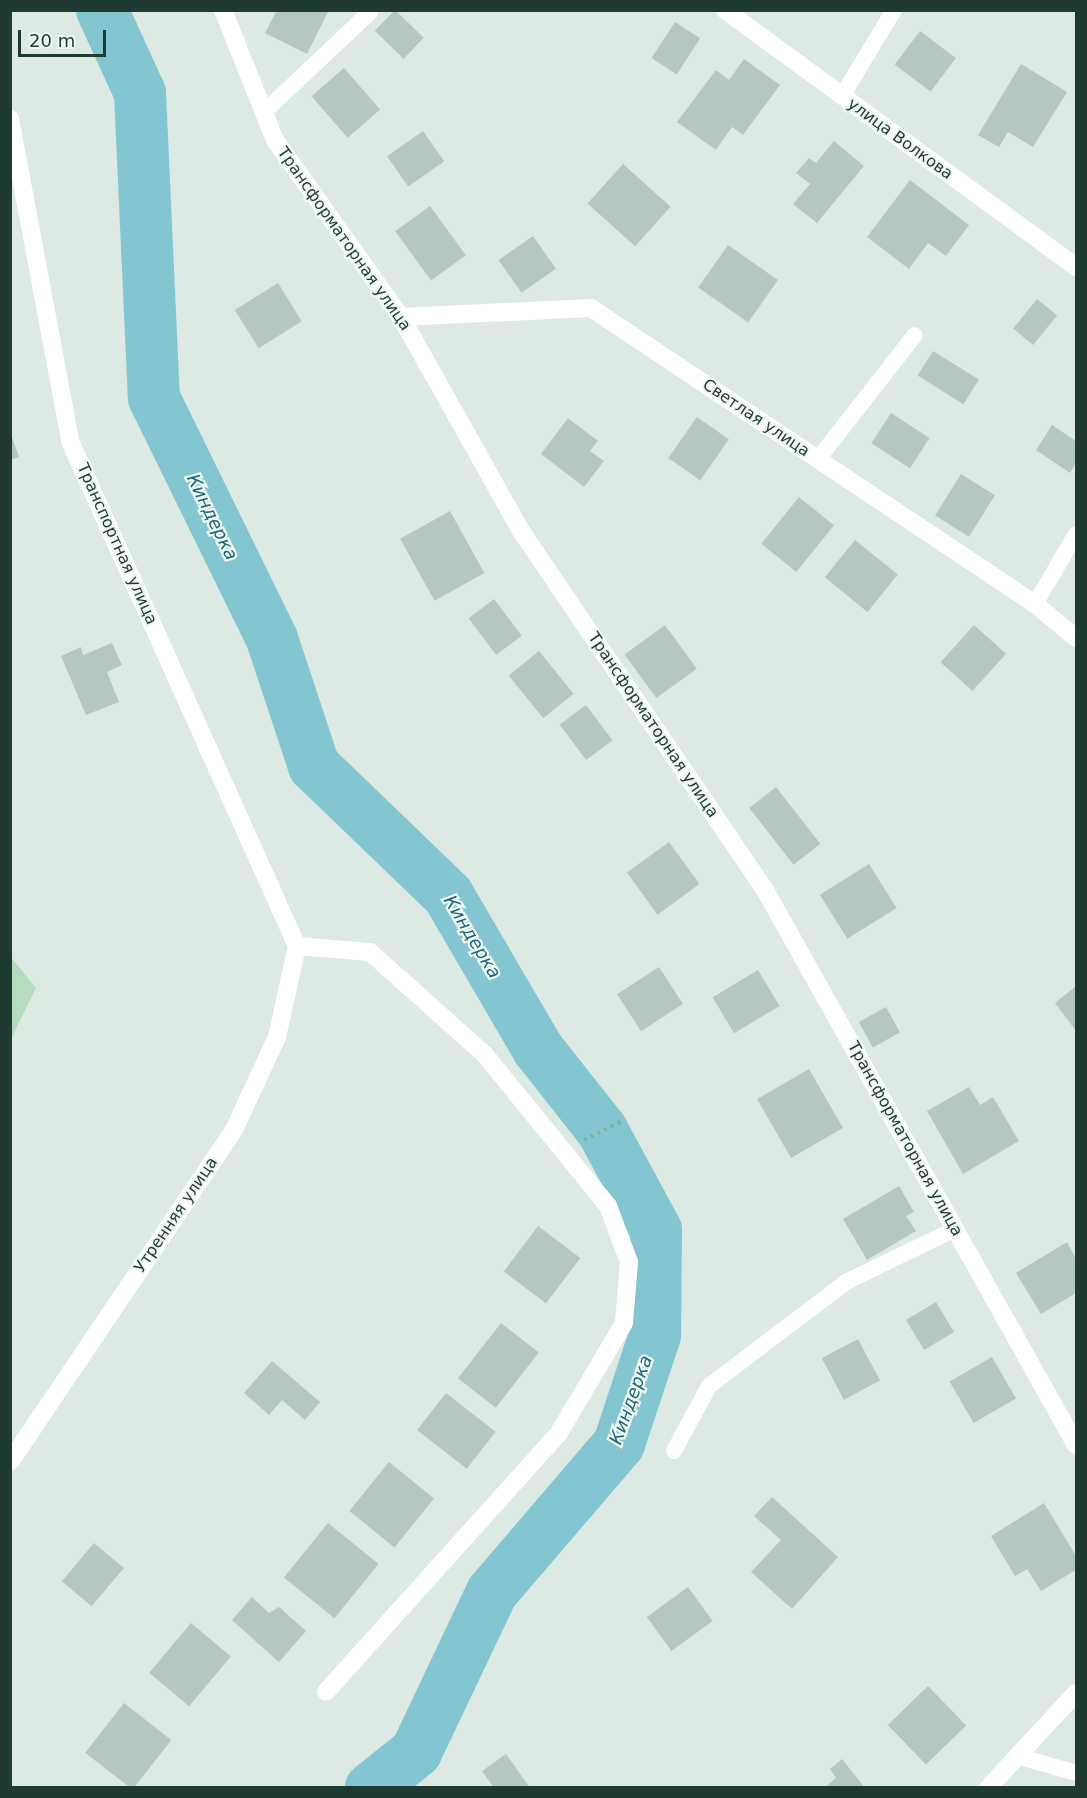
<!DOCTYPE html>
<meta charset="utf-8">
<style>
body{margin:0}
#map{position:relative;width:1087px;height:1798px;overflow:hidden;background:#ddeae4;font-family:"DejaVu Sans",sans-serif}
div>[style]{position:absolute}
.green>*{inset:0;background:#b5dcbf}
.river>*{height:52px;margin:-26px;padding:0 26px;transform-origin:26px;border-radius:26px;background:#83c6d2}
.building>*{inset:0;background:#b6c7c0;transform-origin:0 0}
.path>*{height:4px;margin-top:-2px;transform-origin:0;background:repeating-linear-gradient(90deg,#7daf9e 0 3px,transparent 0 7.5px)}
.lane>*{height:16px;margin:-8px;padding:0 8px;transform-origin:8px;border-radius:8px;background:#fff}
.street>*{height:18px;margin:-9px;padding:0 9px;transform-origin:9px;border-radius:9px;background:#fff}
.secondary>*{height:18px;margin:-9px;padding:0 9px;transform-origin:9px;border-radius:9px;background:#fff}
span{translate:-50% -50%;white-space:nowrap;text-align:center;line-height:1.15;-webkit-text-stroke:4.5px #eef7f2;paint-order:stroke}
.street-label{font-size:16px;color:#1f3a32}
.water-label{font-size:18px;color:#186776;font-style:italic}
.frame{position:absolute;inset:0;border:12px solid #1f3a32;pointer-events:none}
.scale{position:absolute;left:18px;top:30px;width:88px;height:27px;box-sizing:border-box;border:3px solid #1f3a32;border-top:0;padding-left:8px;font-size:18px;line-height:21px;white-space:nowrap;color:#1f3a32;-webkit-text-stroke:4px #eef7f2;paint-order:stroke}
</style>
<div id="map">
<div class="green">
<div style="clip-path:polygon(11px 957px,36px 988px,11px 1039px)"></div>
</div>
<div class="river">
<div style="left:102px;top:10px;width:91px;rotate:65.4deg"></div>
<div style="left:140px;top:93px;width:305px;rotate:87.4deg"></div>
<div style="left:154px;top:398px;width:268px;rotate:63.9deg"></div>
<div style="left:272px;top:639px;width:134px;rotate:71.7deg"></div>
<div style="left:314px;top:766px;width:186px;rotate:43.9deg"></div>
<div style="left:448px;top:895px;width:178px;rotate:59.7deg"></div>
<div style="left:538px;top:1049px;width:103px;rotate:51.7deg"></div>
<div style="left:602px;top:1130px;width:114px;rotate:61.6deg"></div>
<div style="left:656px;top:1230px;width:105px;rotate:90.5deg"></div>
<div style="left:655px;top:1335px;width:115px;rotate:108.3deg"></div>
<div style="left:619px;top:1444px;width:195px;rotate:130.6deg"></div>
<div style="left:492px;top:1592px;width:177px;rotate:115.4deg"></div>
<div style="left:416px;top:1752px;width:58px;rotate:141.3deg"></div>
</div>
<div class="building">
<div style="clip-path:polygon(277px 10px,329px 10px,307px 54px,265px 33px)"></div>
<div style="left:395px;top:10px;width:40px;height:29px;rotate:44deg"></div>
<div style="left:675px;top:22px;width:30px;height:43px;rotate:33deg"></div>
<div style="left:920px;top:31px;width:45px;height:42px;rotate:37deg"></div>
<div style="clip-path:polygon(744px 59px,780px 85px,743px 135px,732px 127px,716px 150px,677px 122px,716px 70px,729px 80px)"></div>
<div style="clip-path:polygon(1021px 64px,1067px 92px,1033px 147px,1008px 132px,999px 147px,978px 135px)"></div>
<div style="left:344px;top:68px;width:55px;height:43px;rotate:49deg"></div>
<div style="left:423px;top:131px;width:37px;height:44px;rotate:55deg"></div>
<div style="clip-path:polygon(834px 141px,864px 166px,817px 223px,793px 204px,810px 184px,796px 173px,809px 158px,816px 163px)"></div>
<div style="left:623px;top:164px;width:64px;height:53px;rotate:42deg"></div>
<div style="clip-path:polygon(910px 180px,969px 225px,946px 256px,928px 243px,909px 269px,867px 237px)"></div>
<div style="left:430px;top:206px;width:61px;height:43px;rotate:54deg"></div>
<div style="left:533px;top:236px;width:40px;height:42px;rotate:55deg"></div>
<div style="left:728px;top:245px;width:61px;height:52px;rotate:35deg"></div>
<div style="left:278px;top:283px;width:45px;height:51px;rotate:58deg"></div>
<div style="left:1037px;top:299px;width:26px;height:38px;rotate:39deg"></div>
<div style="left:933px;top:351px;width:54px;height:29px;rotate:32deg"></div>
<div style="left:891px;top:413px;width:46px;height:36px;rotate:33deg"></div>
<div style="left:697px;top:417px;width:39px;height:50px;rotate:35deg"></div>
<div style="clip-path:polygon(568px 418px,598px 441px,590px 451px,604px 461px,584px 487px,541px 454px)"></div>
<div style="clip-path:polygon(1052px 425px,1076px 441px,1076px 463px,1070px 473px,1036px 450px)"></div>
<div style="clip-path:polygon(11px 434px,19px 457px,10px 460px,10px 435px)"></div>
<div style="left:961px;top:474px;width:40px;height:49px;rotate:32deg"></div>
<div style="left:799px;top:497px;width:45px;height:60px;rotate:39deg"></div>
<div style="left:450px;top:511px;width:71px;height:57px;rotate:61deg"></div>
<div style="left:855px;top:540px;width:55px;height:48px;rotate:39deg"></div>
<div style="left:494px;top:599px;width:46px;height:32px;rotate:53deg"></div>
<div style="left:665px;top:625px;width:54px;height:50px;rotate:54deg"></div>
<div style="left:974px;top:625px;width:43px;height:50px;rotate:42deg"></div>
<div style="clip-path:polygon(112px 643px,122px 665px,107px 672px,119px 702px,86px 715px,61px 656px,81px 647px,83px 655px)"></div>
<div style="left:539px;top:651px;width:55px;height:39px;rotate:51deg"></div>
<div style="left:586px;top:705px;width:44px;height:33px;rotate:53deg"></div>
<div style="left:776px;top:787px;width:72px;height:34px;rotate:52deg"></div>
<div style="left:669px;top:842px;width:52px;height:52px;rotate:54deg"></div>
<div style="left:869px;top:864px;width:52px;height:58px;rotate:58deg"></div>
<div style="left:659px;top:967px;width:44px;height:50px;rotate:57deg"></div>
<div style="left:758px;top:970px;width:42px;height:53px;rotate:59deg"></div>
<div style="clip-path:polygon(1076px 986px,1076px 1031px,1055px 1003px)"></div>
<div style="left:886px;top:1007px;width:29px;height:31px;rotate:61deg"></div>
<div style="left:809px;top:1069px;width:68px;height:60px;rotate:60deg"></div>
<div style="clip-path:polygon(969px 1087px,980px 1105px,993px 1097px,1019px 1141px,963px 1174px,927px 1111px)"></div>
<div style="clip-path:polygon(899px 1186px,914px 1212px,906px 1216px,916px 1231px,867px 1260px,843px 1219px)"></div>
<div style="left:538px;top:1226px;width:53px;height:57px;rotate:37deg"></div>
<div style="clip-path:polygon(1067px 1242px,1076px 1259px,1076px 1293px,1041px 1314px,1016px 1273px)"></div>
<div style="left:936px;top:1302px;width:35px;height:35px;rotate:59deg"></div>
<div style="left:501px;top:1323px;width:48px;height:70px;rotate:38deg"></div>
<div style="left:858px;top:1339px;width:47px;height:41px;rotate:62deg"></div>
<div style="left:992px;top:1357px;width:48px;height:49px;rotate:60deg"></div>
<div style="clip-path:polygon(272px 1361px,320px 1402px,305px 1420px,282px 1400px,269px 1415px,244px 1393px)"></div>
<div style="left:446px;top:1393px;width:63px;height:47px;rotate:38deg"></div>
<div style="left:389px;top:1462px;width:58px;height:63px;rotate:39deg"></div>
<div style="clip-path:polygon(772px 1497px,838px 1557px,792px 1609px,751px 1572px,781px 1540px,754px 1516px)"></div>
<div style="clip-path:polygon(1044px 1503px,1076px 1556px,1076px 1570px,1041px 1591px,1027px 1569px,1015px 1576px,991px 1536px)"></div>
<div style="left:328px;top:1523px;width:65px;height:70px;rotate:39deg"></div>
<div style="left:94px;top:1543px;width:39px;height:50px;rotate:40deg"></div>
<div style="left:688px;top:1587px;width:42px;height:51px;rotate:54deg"></div>
<div style="clip-path:polygon(252px 1597px,269px 1613px,279px 1607px,306px 1631px,279px 1662px,232px 1620px)"></div>
<div style="left:191px;top:1623px;width:52px;height:65px;rotate:40deg"></div>
<div style="left:928px;top:1686px;width:55px;height:56px;rotate:46deg"></div>
<div style="left:124px;top:1703px;width:60px;height:63px;rotate:38deg"></div>
<div style="clip-path:polygon(506px 1754px,530px 1788px,494px 1788px,482px 1771px)"></div>
<div style="clip-path:polygon(842px 1759px,865px 1788px,824px 1788px,836px 1778px,830px 1769px)"></div>
</div>
<div class="path">
<div style="left:584px;top:1140px;width:45px;rotate:-26.6deg"></div>
</div>
<div class="lane">
<div style="left:842px;top:96px;width:100px;rotate:-58.8deg"></div>
<div style="left:264px;top:112px;width:146px;rotate:-43.3deg"></div>
<div style="left:818px;top:459px;width:157px;rotate:-52deg"></div>
<div style="left:1035px;top:604px;width:81px;rotate:-59.6deg"></div>
<div style="left:674px;top:1451px;width:74px;rotate:-61.7deg"></div>
<div style="left:709px;top:1386px;width:172px;rotate:-37.2deg"></div>
<div style="left:846px;top:1282px;width:121px;rotate:-25.9deg"></div>
<div style="left:1021px;top:1757px;width:57px;rotate:16.2deg"></div>
</div>
<div class="street">
<div style="left:223px;top:10px;width:140px;rotate:68.2deg"></div>
<div style="left:275px;top:140px;width:217px;rotate:54.6deg"></div>
<div style="left:401px;top:317px;width:245px;rotate:60.7deg"></div>
<div style="left:521px;top:531px;width:434px;rotate:55.8deg"></div>
<div style="left:765px;top:890px;width:636px;rotate:60.74deg"></div>
<div style="left:725px;top:10px;width:435px;rotate:36.2deg"></div>
<div style="left:401px;top:317px;width:190px;rotate:-2.7deg"></div>
<div style="left:591px;top:308px;width:534px;rotate:33.69deg"></div>
<div style="left:1035px;top:604px;width:53px;rotate:39.7deg"></div>
<div style="left:297px;top:946px;width:73px;rotate:4.7deg"></div>
<div style="left:370px;top:952px;width:154px;rotate:41.8deg"></div>
<div style="left:485px;top:1055px;width:195px;rotate:50.8deg"></div>
<div style="left:608px;top:1206px;width:60px;rotate:69.4deg"></div>
<div style="left:629px;top:1262px;width:61px;rotate:94.7deg"></div>
<div style="left:624px;top:1323px;width:128px;rotate:120.6deg"></div>
<div style="left:559px;top:1433px;width:348px;rotate:132deg"></div>
<div style="left:988px;top:1788px;width:129px;rotate:-47.2deg"></div>
</div>
<div class="secondary">
<div style="left:10px;top:119px;width:328px;rotate:79.4deg"></div>
<div style="left:70px;top:441px;width:554px;rotate:65.8deg"></div>
<div style="left:297px;top:946px;width:93px;rotate:102.4deg"></div>
<div style="left:277px;top:1037px;width:102px;rotate:114.8deg"></div>
<div style="left:234px;top:1130px;width:400px;rotate:124deg"></div>
</div>
<div class="street-label">
<span style="left:900px;top:139px;rotate:36deg">улица Волкова</span>
<span style="left:344px;top:239px;rotate:55deg">Трансформаторная улица</span>
<span style="left:756px;top:418px;rotate:34deg">Светлая улица</span>
<span style="left:117px;top:544px;rotate:66deg">Транспортная улица</span>
<span style="left:653px;top:725px;rotate:56deg">Трансформаторная улица</span>
<span style="left:905px;top:1139px;rotate:61deg">Трансформаторная улица</span>
<span style="left:176px;top:1215px;rotate:-56deg">Утренняя улица</span>
</div>
<div class="water-label">
<span style="left:212px;top:517px;rotate:64deg">Киндерка</span>
<span style="left:472px;top:937px;rotate:59deg">Киндерка</span>
<span style="left:631px;top:1400px;rotate:-70deg">Киндерка</span>
</div>
<div class="frame"></div>
<div class="scale">20 m</div>
</div>
